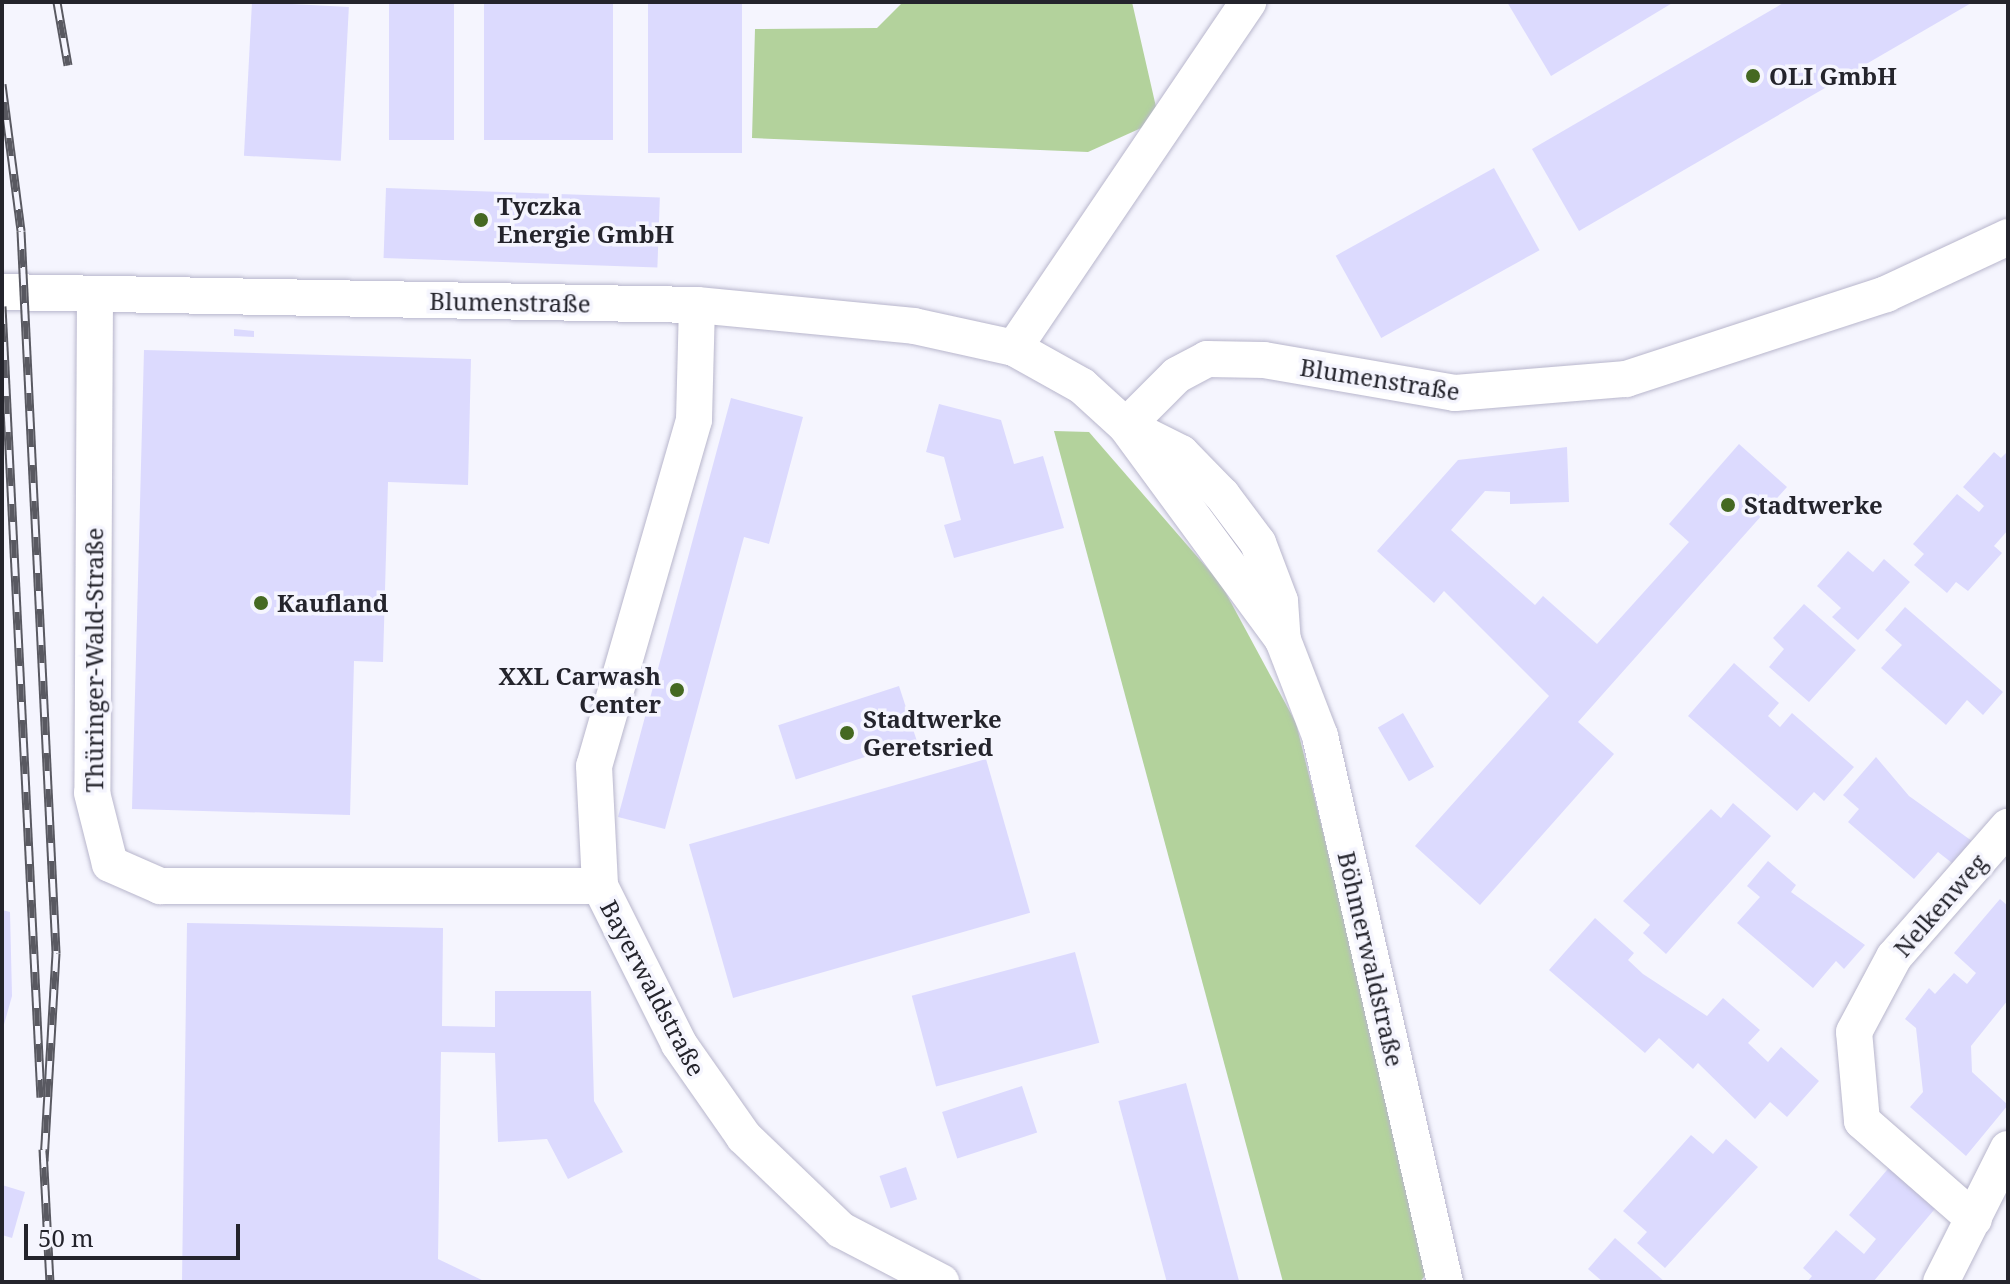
<!DOCTYPE html>
<meta charset="utf-8">
<style>
body{margin:0}
#map{position:relative;width:2010px;height:1284px;overflow:hidden;background:#f5f5fe;font-family:"Noto Serif",serif}
div>[style]{position:absolute}
.forest>*{inset:0;background:#b3d29c}
.building>*{inset:0;background:#dcdafe;transform-origin:0 0}
.roads{filter:drop-shadow(0 0 2px #b8b6cc) drop-shadow(0 0 2px #b8b6cc)}
.minor>*{height:36px;margin:-18px;padding:0 18px;transform-origin:18px;border-radius:18px;background:#fff}
.rail>*{height:9px;margin-top:-4.5px;transform-origin:0;background:repeating-linear-gradient(90deg,#f5f5fe 0 18px,#595961 0 36px);box-sizing:border-box;border-block:2px solid #595961}
.dots>*{width:22px;height:22px;translate:-50% -50%;box-sizing:border-box;border:4px solid #f5f5fe;border-radius:50%}
span{translate:-50% -50%;white-space:nowrap;text-align:center;line-height:1.15;-webkit-text-stroke:7px #f5f5fe;paint-order:stroke}
.poi-label{font-size:24px;color:#24242c;font-weight:700}
.left{translate:0 -50%;text-align:left}
.right{translate:-100% -50%;text-align:right}
.street-label{font-size:24px;color:#24242c}
.frame{position:absolute;inset:0;border:4px solid #24242c;pointer-events:none}
.scale{position:absolute;left:24px;top:1224px;width:216px;height:36px;box-sizing:border-box;border:4px solid #24242c;border-top:0;padding-left:10px;font-size:24px;line-height:28px;white-space:nowrap;color:#24242c;-webkit-text-stroke:6px #f5f5fe;paint-order:stroke}
</style>
<div id="map">
<div class="forest">
<div style="clip-path:polygon(903px 2px,1132px 2px,1159px 120px,1088px 152px,752px 138px,755px 29px,877px 28px)"></div>
<div style="clip-path:polygon(1054px 431px,1089px 432px,1221px 584px,1296px 723px,1431px 1268px,1420px 1282px,1283px 1282px)"></div>
</div>
<div class="building">
<div style="left:252px;top:2px;width:97px;height:154px;rotate:3deg"></div>
<div style="left:389px;top:2px;width:65px;height:138px"></div>
<div style="left:484px;top:2px;width:129px;height:138px"></div>
<div style="left:648px;top:2px;width:94px;height:151px"></div>
<div style="clip-path:polygon(1507px 2px,1674px 2px,1551px 76px)"></div>
<div style="clip-path:polygon(1785px 2px,1973px 2px,1579px 231px,1532px 149px)"></div>
<div style="left:1494px;top:168px;width:94px;height:181px;rotate:61deg"></div>
<div style="left:386px;top:188px;width:274px;height:70px;rotate:2deg"></div>
<div style="clip-path:polygon(234px 329px,254px 331px,254px 337px,234px 336px)"></div>
<div style="clip-path:polygon(144px 350px,471px 359px,468px 485px,388px 482px,383px 662px,354px 661px,350px 815px,132px 809px)"></div>
<div style="clip-path:polygon(731px 398px,803px 417px,769px 544px,744px 537px,665px 829px,618px 817px)"></div>
<div style="clip-path:polygon(939px 404px,1001px 420px,1014px 464px,1043px 456px,1064px 528px,954px 558px,944px 525px,961px 520px,944px 457px,926px 452px)"></div>
<div style="clip-path:polygon(1739px 444px,1787px 487px,1578px 722px,1614px 754px,1480px 905px,1415px 846px,1549px 696px,1444px 591px,1434px 603px,1377px 551px,1458px 460px,1567px 447px,1569px 502px,1510px 504px,1510px 492px,1485px 491px,1451px 530px,1535px 605px,1543px 596px,1597px 644px,1689px 542px,1669px 524px)"></div>
<div style="clip-path:polygon(2008px 451px,2008px 530px,1994px 546px,2002px 553px,1968px 591px,1956px 582px,1947px 593px,1914px 565px,1924px 554px,1913px 544px,1957px 494px,1979px 512px,1984px 506px,1963px 487px,1994px 452px,2001px 458px)"></div>
<div style="clip-path:polygon(1848px 551px,1873px 572px,1884px 559px,1910px 582px,1858px 640px,1832px 617px,1841px 608px,1817px 586px)"></div>
<div style="clip-path:polygon(1804px 604px,1856px 650px,1809px 702px,1769px 667px,1784px 649px,1773px 638px)"></div>
<div style="clip-path:polygon(1905px 607px,2003px 692px,1983px 715px,1967px 700px,1946px 725px,1881px 668px,1902px 645px,1885px 630px)"></div>
<div style="clip-path:polygon(1734px 663px,1779px 703px,1768px 716px,1780px 727px,1792px 713px,1854px 767px,1824px 801px,1814px 792px,1797px 811px,1688px 716px)"></div>
<div style="left:899px;top:686px;width:57px;height:127px;rotate:72deg"></div>
<div style="left:1403px;top:713px;width:62px;height:29px;rotate:60deg"></div>
<div style="clip-path:polygon(1876px 757px,1909px 796px,1972px 841px,1952px 863px,1938px 852px,1914px 879px,1848px 822px,1859px 809px,1843px 795px)"></div>
<div style="left:986px;top:759px;width:160px;height:309px;rotate:74deg"></div>
<div style="clip-path:polygon(1733px 803px,1771px 836px,1666px 954px,1643px 933px,1650px 925px,1623px 901px,1711px 809px,1721px 818px)"></div>
<div style="clip-path:polygon(1768px 861px,1796px 885px,1791px 892px,1865px 945px,1844px 969px,1836px 961px,1813px 988px,1737px 923px,1760px 897px,1747px 886px)"></div>
<div style="clip-path:polygon(2000px 899px,2008px 906px,2008px 1000px,1971px 1046px,1972px 1072px,2008px 1105px,1966px 1156px,1910px 1107px,1923px 1092px,1916px 1028px,1905px 1019px,1929px 988px,1935px 994px,1954px 973px,1967px 984px,1976px 973px,1954px 953px)"></div>
<div style="clip-path:polygon(2px 910px,10px 912px,12px 996px,3px 1028px)"></div>
<div style="clip-path:polygon(1595px 918px,1634px 953px,1628px 960px,1643px 974px,1707px 1016px,1723px 998px,1760px 1030px,1748px 1043px,1768px 1062px,1781px 1047px,1819px 1081px,1787px 1117px,1770px 1102px,1755px 1119px,1698px 1063px,1693px 1069px,1659px 1038px,1645px 1053px,1549px 970px)"></div>
<div style="clip-path:polygon(187px 923px,443px 928px,442px 1026px,495px 1027px,495px 991px,591px 991px,594px 1101px,623px 1152px,568px 1179px,547px 1139px,498px 1142px,495px 1053px,441px 1052px,438px 1259px,486px 1282px,182px 1282px)"></div>
<div style="left:1075px;top:952px;width:94px;height:169px;rotate:75deg"></div>
<div style="left:1186px;top:1083px;width:206px;height:70px;rotate:75deg"></div>
<div style="left:1022px;top:1086px;width:49px;height:84px;rotate:72deg"></div>
<div style="clip-path:polygon(1691px 1135px,1713px 1154px,1726px 1139px,1758px 1167px,1665px 1268px,1637px 1243px,1647px 1232px,1623px 1211px)"></div>
<div style="clip-path:polygon(1892px 1164px,1939px 1204px,1873px 1282px,1807px 1282px,1812px 1276px,1803px 1268px,1836px 1230px,1864px 1254px,1876px 1239px,1849px 1215px)"></div>
<div style="left:906px;top:1167px;width:34px;height:28px;rotate:71deg"></div>
<div style="clip-path:polygon(2px 1185px,25px 1192px,12px 1238px,2px 1235px)"></div>
<div style="clip-path:polygon(1615px 1238px,1665px 1282px,1603px 1282px,1588px 1269px)"></div>
</div>
<div class="roads">
<div class="minor">
<div style="left:2px;top:292px;width:695px;rotate:1.07deg"></div>
<div style="left:697px;top:305px;width:218px;rotate:5.5deg"></div>
<div style="left:914px;top:326px;width:102px;rotate:12.4deg"></div>
<div style="left:1014px;top:348px;width:78px;rotate:29.2deg"></div>
<div style="left:1082px;top:386px;width:59px;rotate:42.3deg"></div>
<div style="left:1126px;top:426px;width:265px;rotate:53.7deg"></div>
<div style="left:95px;top:296px;width:497px;rotate:90.3deg"></div>
<div style="left:92px;top:793px;width:73px;rotate:75.8deg"></div>
<div style="left:110px;top:864px;width:55px;rotate:23.7deg"></div>
<div style="left:160px;top:886px;width:440px"></div>
<div style="left:697px;top:305px;width:115px;rotate:91.5deg"></div>
<div style="left:694px;top:420px;width:360px;rotate:106.1deg"></div>
<div style="left:594px;top:766px;width:120px;rotate:87.1deg"></div>
<div style="left:600px;top:886px;width:177px;rotate:63.4deg"></div>
<div style="left:679px;top:1044px;width:113px;rotate:55deg"></div>
<div style="left:744px;top:1137px;width:134px;rotate:43.8deg"></div>
<div style="left:841px;top:1230px;width:113px;rotate:27.5deg"></div>
<div style="left:1014px;top:348px;width:418px;rotate:-55.9deg"></div>
<div style="left:1126px;top:426px;width:72px;rotate:-45deg"></div>
<div style="left:1177px;top:375px;width:34px;rotate:-28deg"></div>
<div style="left:1207px;top:359px;width:57px;rotate:1deg"></div>
<div style="left:1264px;top:360px;width:194px;rotate:9.8deg"></div>
<div style="left:1455px;top:393px;width:172px;rotate:-4.7deg"></div>
<div style="left:1626px;top:379px;width:274px;rotate:-18.1deg"></div>
<div style="left:1886px;top:294px;width:135px;rotate:-25deg"></div>
<div style="left:1131px;top:428px;width:56px;rotate:26.6deg"></div>
<div style="left:1181px;top:453px;width:59px;rotate:45.7deg"></div>
<div style="left:1222px;top:495px;width:60px;rotate:53.1deg"></div>
<div style="left:1258px;top:543px;width:62px;rotate:69.2deg"></div>
<div style="left:1280px;top:601px;width:39px;rotate:86deg"></div>
<div style="left:1283px;top:640px;width:103px;rotate:68.9deg"></div>
<div style="left:1320px;top:736px;width:560px;rotate:77.11deg"></div>
<div style="left:1974px;top:1219px;width:149px;rotate:-138.8deg"></div>
<div style="left:1862px;top:1121px;width:89px;rotate:-95.1deg"></div>
<div style="left:1854px;top:1032px;width:85px;rotate:-61.9deg"></div>
<div style="left:1894px;top:957px;width:173px;rotate:-48.8deg"></div>
<div style="left:1941px;top:1282px;width:149px;rotate:-63.3deg"></div>
</div>
</div>
<div class="rail">
<div style="left:57px;top:2px;width:64px;rotate:80.1deg"></div>
<div style="left:2px;top:84px;width:148px;rotate:82.6deg"></div>
<div style="left:21px;top:231px;width:723px;rotate:87.22deg"></div>
<div style="left:56px;top:953px;width:208px;rotate:93.3deg"></div>
<div style="left:2px;top:306px;width:792px;rotate:87.18deg"></div>
<div style="left:43px;top:1149px;width:133px;rotate:87deg"></div>
</div>
<div class="dots">
<div style="left:1753px;top:76px;background:#456921"></div>
<div style="left:481px;top:220px;background:#456921"></div>
<div style="left:1728px;top:505px;background:#456921"></div>
<div style="left:261px;top:603px;background:#456921"></div>
<div style="left:677px;top:690px;background:#456921"></div>
<div style="left:847px;top:733px;background:#456921"></div>
</div>
<div class="poi-label">
<span class="left" style="left:1769px;top:76px">OLI GmbH</span>
<span class="left" style="left:497px;top:220px">Tyczka<br>Energie GmbH</span>
<span class="left" style="left:1744px;top:505px">Stadtwerke</span>
<span class="left" style="left:277px;top:603px">Kaufland</span>
<span class="right" style="left:661px;top:690px">XXL Carwash<br>Center</span>
<span class="left" style="left:863px;top:733px">Stadtwerke<br>Geretsried</span>
</div>
<div class="street-label">
<span style="left:510px;top:302px;rotate:1deg">Blumenstraße</span>
<span style="left:1380px;top:379px;rotate:9deg">Blumenstraße</span>
<span style="left:94px;top:660px;rotate:-90deg">Thüringer-Wald-Straße</span>
<span style="left:1940px;top:905px;rotate:-49deg">Nelkenweg</span>
<span style="left:1371px;top:959px;rotate:77deg">Böhmerwaldstraße</span>
<span style="left:653px;top:988px;rotate:62deg">Bayerwaldstraße</span>
</div>
<div class="frame"></div>
<div class="scale">50 m</div>
</div>
